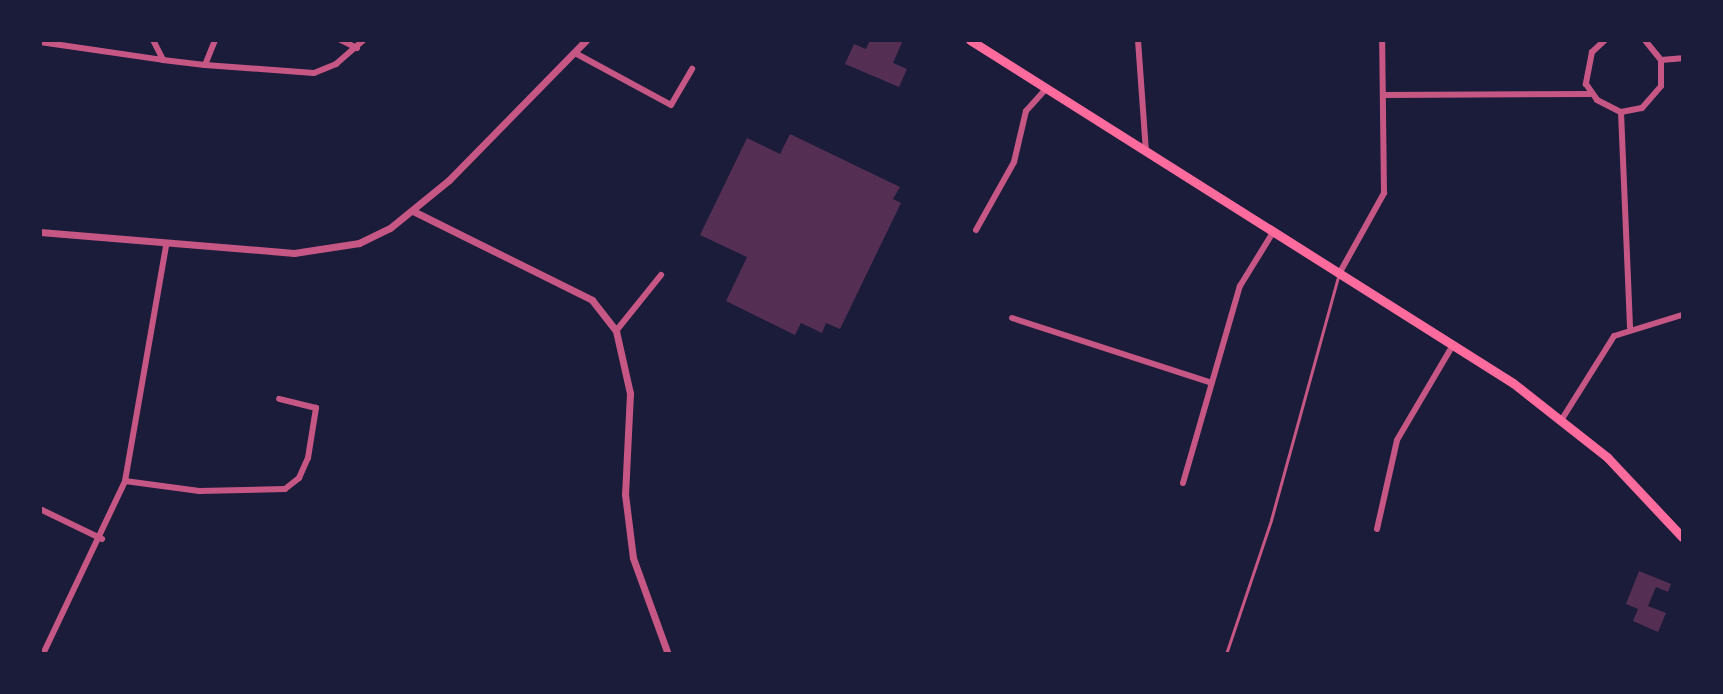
<!DOCTYPE html>
<style>
body{margin:0}
#map{position:relative;width:1723px;height:694px;overflow:hidden;background:#1b1b3a;font-family:Lato,sans-serif}
div>[style]{position:absolute}
.building>*{inset:0;background:#542f53}
.service>*{height:3px;margin:-1.5px;padding:0 1.5px;transform-origin:1.5px;border-radius:1.5px;background:#c65784}
.minor>*{height:6px;margin:-3px;padding:0 3px;transform-origin:3px;border-radius:3px;background:#c65784}
.tertiary>*{height:7px;margin:-3.5px;padding:0 3.5px;transform-origin:3.5px;border-radius:3.5px;background:#c65784}
.primary>*{height:9px;margin:-4.5px;padding:0 4.5px;transform-origin:4.5px;border-radius:4.5px;background:#ff6b9d}
span{translate:-50% -50%;white-space:nowrap;text-align:center;line-height:1.15;-webkit-text-stroke:4.5px #1b1b3a;paint-order:stroke}
.frame{position:absolute;inset:0;border:42px solid #1b1b3a;pointer-events:none}
</style>
<div id="map">
<div class="building">
<div style="clip-path:polygon(870px 40px,903px 40px,893px 63px,907px 69px,899px 87px,845px 64px,854px 44px,866px 49px)"></div>
<div style="clip-path:polygon(790px 134px,900px 187px,893px 199px,901px 203px,840px 329px,826px 323px,822px 333px,801px 323px,795px 335px,726px 301px,747px 257px,700px 235px,747px 138px,780px 154px)"></div>
<div style="clip-path:polygon(1639px 571px,1671px 584px,1668px 592px,1656px 587px,1648px 606px,1666px 613px,1658px 632px,1633px 621px,1638px 609px,1626px 604px)"></div>
</div>
<div class="service">
<div style="left:1226px;top:654px;width:141px;rotate:-71.4deg"></div>
<div style="left:1271px;top:520px;width:253px;rotate:-74.6deg"></div>
</div>
<div class="minor">
<div style="left:153px;top:40px;width:22px;rotate:63deg"></div>
<div style="left:163px;top:60px;width:42px;rotate:6.8deg"></div>
<div style="left:205px;top:65px;width:27px;rotate:-68deg"></div>
<div style="left:341px;top:40px;width:18px;rotate:27deg"></div>
<div style="left:1138px;top:40px;width:112px;rotate:85.9deg"></div>
<div style="left:1605px;top:40px;width:18px;rotate:137deg"></div>
<div style="left:1592px;top:52px;width:33px;rotate:101deg"></div>
<div style="left:1586px;top:84px;width:19px;rotate:55deg"></div>
<div style="left:1597px;top:100px;width:27px;rotate:27deg"></div>
<div style="left:1621px;top:112px;width:21px;rotate:-11deg"></div>
<div style="left:1642px;top:108px;width:29px;rotate:-49deg"></div>
<div style="left:1661px;top:86px;width:26px;rotate:-90deg"></div>
<div style="left:1661px;top:60px;width:26px;rotate:-129deg"></div>
<div style="left:40px;top:42px;width:124px;rotate:8.3deg"></div>
<div style="left:575px;top:53px;width:109px;rotate:28.4deg"></div>
<div style="left:671px;top:105px;width:42px;rotate:-59.7deg"></div>
<div style="left:1661px;top:60px;width:21px;rotate:-5deg"></div>
<div style="left:205px;top:65px;width:109px;rotate:4.2deg"></div>
<div style="left:314px;top:73px;width:24px;rotate:-22deg"></div>
<div style="left:336px;top:64px;width:37px;rotate:-41deg"></div>
<div style="left:1384px;top:95px;width:206px;rotate:-0.3deg"></div>
<div style="left:1621px;top:112px;width:215px;rotate:87.6deg"></div>
<div style="left:976px;top:230px;width:78px;rotate:-60.8deg"></div>
<div style="left:1014px;top:162px;width:52px;rotate:-76.8deg"></div>
<div style="left:1026px;top:111px;width:28px;rotate:-48deg"></div>
<div style="left:1339px;top:274px;width:93px;rotate:-60.9deg"></div>
<div style="left:1384px;top:193px;width:153px;rotate:-90.7deg"></div>
<div style="left:1012px;top:318px;width:210px;rotate:18deg"></div>
<div style="left:616px;top:331px;width:72px;rotate:-51.2deg"></div>
<div style="left:1562px;top:419px;width:98px;rotate:-57.9deg"></div>
<div style="left:1614px;top:336px;width:71px;rotate:-17.2deg"></div>
<div style="left:125px;top:481px;width:75px;rotate:7.7deg"></div>
<div style="left:199px;top:491px;width:86px;rotate:-1.3deg"></div>
<div style="left:285px;top:489px;width:18px;rotate:-38deg"></div>
<div style="left:299px;top:478px;width:22px;rotate:-66deg"></div>
<div style="left:308px;top:458px;width:51px;rotate:-80.9deg"></div>
<div style="left:316px;top:408px;width:38px;rotate:-166deg"></div>
<div style="left:1183px;top:483px;width:205px;rotate:-73.9deg"></div>
<div style="left:1240px;top:286px;width:61px;rotate:-58.4deg"></div>
<div style="left:40px;top:509px;width:69px;rotate:25.8deg"></div>
<div style="left:1377px;top:529px;width:91px;rotate:-77.3deg"></div>
<div style="left:1397px;top:440px;width:110px;rotate:-59.5deg"></div>
<div style="left:43px;top:654px;width:191px;rotate:-64.6deg"></div>
<div style="left:125px;top:481px;width:239px;rotate:-80.1deg"></div>
</div>
<div class="tertiary">
<div style="left:413px;top:211px;width:200px;rotate:26.4deg"></div>
<div style="left:592px;top:300px;width:39px;rotate:52deg"></div>
<div style="left:616px;top:331px;width:64px;rotate:77.3deg"></div>
<div style="left:630px;top:393px;width:101px;rotate:92.8deg"></div>
<div style="left:625px;top:494px;width:64px;rotate:82.9deg"></div>
<div style="left:633px;top:558px;width:102px;rotate:70deg"></div>
<div style="left:40px;top:232px;width:255px;rotate:4.7deg"></div>
<div style="left:294px;top:253px;width:66px;rotate:-8.7deg"></div>
<div style="left:359px;top:243px;width:34px;rotate:-26deg"></div>
<div style="left:390px;top:228px;width:76px;rotate:-39.1deg"></div>
<div style="left:449px;top:180px;width:196px;rotate:-45.6deg"></div>
</div>
<div class="primary">
<div style="left:970px;top:40px;width:642px;rotate:32.28deg"></div>
<div style="left:1513px;top:383px;width:120px;rotate:38.2deg"></div>
<div style="left:1607px;top:457px;width:110px;rotate:46.8deg"></div>
</div>
<div class="frame"></div>
</div>
